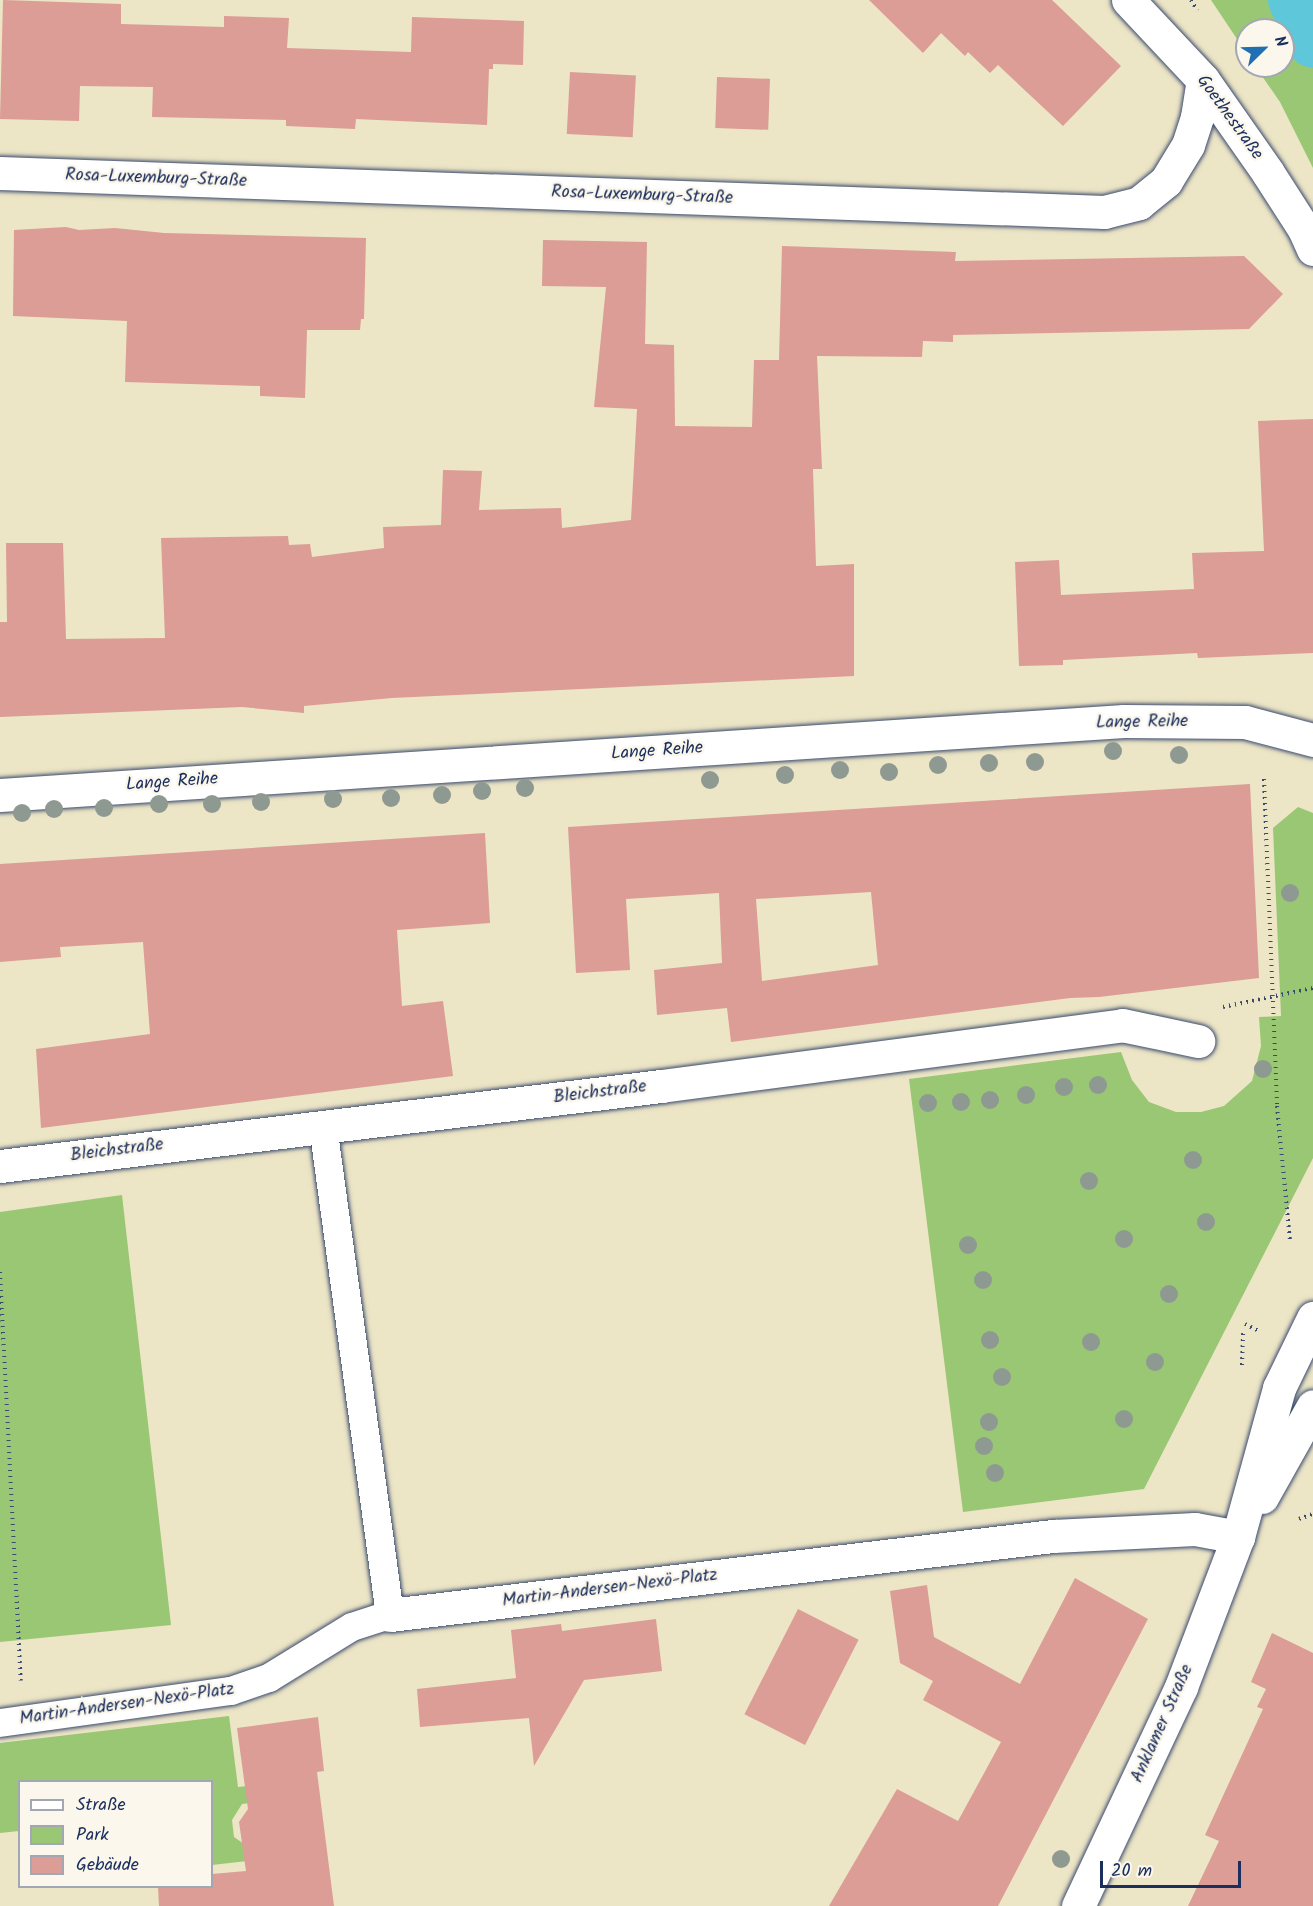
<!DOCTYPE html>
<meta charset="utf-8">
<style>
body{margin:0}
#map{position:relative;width:1313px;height:1906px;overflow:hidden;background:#ece5c6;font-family:Kalam,sans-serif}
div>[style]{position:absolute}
.green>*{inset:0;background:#9ac774}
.canal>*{height:50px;margin:-25px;padding:0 25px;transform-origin:25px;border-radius:25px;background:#5ec7da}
.building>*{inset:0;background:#db9d95;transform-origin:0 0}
.path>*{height:4px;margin-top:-2px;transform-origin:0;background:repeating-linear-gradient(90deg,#3a4a6e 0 1.5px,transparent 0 6px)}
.roads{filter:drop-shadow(0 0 2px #3a4a6e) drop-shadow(0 0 2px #3a4a6e)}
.lane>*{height:28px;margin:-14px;padding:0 14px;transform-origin:14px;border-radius:14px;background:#fff}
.street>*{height:33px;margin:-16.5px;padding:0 16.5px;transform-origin:16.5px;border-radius:16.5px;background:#fff}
.secondary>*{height:33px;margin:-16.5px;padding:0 16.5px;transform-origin:16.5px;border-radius:16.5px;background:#fff}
.trees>*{width:18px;height:18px;margin:-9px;border-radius:50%;background:#8e9a91}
span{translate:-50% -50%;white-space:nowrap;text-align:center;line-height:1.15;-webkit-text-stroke:5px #fbf7ec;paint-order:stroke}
.street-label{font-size:18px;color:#1b2f5e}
.legend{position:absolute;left:18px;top:1780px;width:195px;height:108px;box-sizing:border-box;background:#fbf7ec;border:2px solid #a1a7b3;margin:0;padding:8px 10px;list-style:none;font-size:18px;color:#1b2f5e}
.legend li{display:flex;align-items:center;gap:12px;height:30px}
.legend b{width:30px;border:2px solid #a1a7b3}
.north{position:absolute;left:1235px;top:18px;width:60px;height:60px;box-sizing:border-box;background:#fbf7ec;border:2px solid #a1a7b3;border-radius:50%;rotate:67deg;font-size:16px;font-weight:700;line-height:24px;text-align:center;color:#1b2f5e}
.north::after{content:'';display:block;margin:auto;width:21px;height:27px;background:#1f6fb2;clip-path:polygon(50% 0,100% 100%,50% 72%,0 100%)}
.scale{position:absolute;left:1100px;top:1861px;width:141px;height:27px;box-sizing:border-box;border:3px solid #1b2f5e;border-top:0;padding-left:8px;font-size:18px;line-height:21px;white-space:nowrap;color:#1b2f5e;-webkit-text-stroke:4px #fbf7ec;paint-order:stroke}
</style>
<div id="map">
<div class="green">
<div style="clip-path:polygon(1211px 0,1313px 0,1313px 168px,1280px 102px,1255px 66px,1283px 66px,1283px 30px,1247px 30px,1247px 54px)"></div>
<div style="clip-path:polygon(1298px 807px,1313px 813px,1313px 1158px,1144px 1489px,963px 1512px,909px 1079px,1121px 1052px,1132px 1080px,1149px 1102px,1176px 1112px,1201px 1112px,1224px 1106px,1252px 1081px,1261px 1046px,1259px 1017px,1281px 1016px,1273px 828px)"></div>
<div style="clip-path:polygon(122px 1195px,171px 1625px,0 1642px,0 1212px)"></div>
<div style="clip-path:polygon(229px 1716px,238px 1787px,248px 1786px,250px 1803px,242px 1804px,232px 1820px,234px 1837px,247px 1846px,257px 1860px,212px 1865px,212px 1782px,20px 1782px,19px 1831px,0 1833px,0 1743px)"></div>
</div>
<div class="canal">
<div style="left:1293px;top:0;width:47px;rotate:65.1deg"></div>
</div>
<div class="building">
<div style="clip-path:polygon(3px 0,121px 4px,121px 24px,224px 27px,224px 16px,289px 18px,287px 48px,411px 52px,412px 17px,524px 21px,523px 65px,493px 64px,493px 69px,489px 69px,487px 125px,356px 119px,355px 129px,286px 126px,286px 120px,152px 117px,153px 87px,80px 86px,79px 121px,0 119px)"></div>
<div style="clip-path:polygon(869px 0,1052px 0,1121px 66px,1063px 126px,998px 65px,990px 73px,968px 52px,965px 56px,941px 33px,923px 53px)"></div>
<div style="left:570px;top:72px;width:66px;height:62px;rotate:3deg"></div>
<div style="left:717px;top:77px;width:53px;height:51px;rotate:2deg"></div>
<div style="clip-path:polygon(66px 227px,79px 230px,115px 228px,164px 233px,366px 238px,364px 319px,361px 319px,360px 330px,307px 330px,305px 398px,260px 396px,260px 386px,125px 382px,127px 321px,13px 316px,14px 230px)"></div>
<div style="clip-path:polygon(543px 240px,647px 242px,645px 344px,674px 345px,675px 426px,752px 427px,754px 360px,779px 360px,782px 246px,956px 252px,955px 261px,1244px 256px,1283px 294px,1249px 329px,953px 335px,953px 342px,923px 341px,922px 357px,817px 356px,822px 469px,813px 469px,816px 566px,854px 564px,854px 676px,392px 698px,304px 706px,304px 713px,242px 707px,0 717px,0 622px,7px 622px,6px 543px,63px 543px,66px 639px,165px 638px,161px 538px,288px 536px,289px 545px,310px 544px,312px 557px,384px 548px,383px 527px,441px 525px,443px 470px,482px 471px,479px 510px,561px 508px,562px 528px,631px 520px,637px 409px,594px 407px,606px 287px,542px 286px)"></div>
<div style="clip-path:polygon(1313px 419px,1313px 653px,1198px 658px,1197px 653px,1063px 660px,1063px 665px,1019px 666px,1015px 562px,1059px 560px,1061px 595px,1194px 589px,1192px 553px,1264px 551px,1258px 421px)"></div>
<div style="clip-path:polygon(evenodd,1250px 784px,1259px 978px,1099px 997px,1070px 998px,731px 1042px,727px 1008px,657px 1015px,654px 970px,722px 963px,719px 893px,626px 899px,630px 970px,576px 973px,568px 827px,1250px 784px,871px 892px,878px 965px,762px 981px,756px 899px,871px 892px)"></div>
<div style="clip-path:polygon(485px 833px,490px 923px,397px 930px,402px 1006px,443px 1001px,453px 1076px,41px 1128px,36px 1049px,150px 1034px,143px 942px,60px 947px,61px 957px,0 962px,0 864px)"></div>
<div style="clip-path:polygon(1075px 1578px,1148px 1619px,998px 1906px,829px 1906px,897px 1789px,958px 1821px,1001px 1742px,923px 1700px,933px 1681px,900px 1663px,890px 1591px,927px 1585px,934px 1637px,1020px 1684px)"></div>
<div style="left:798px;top:1609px;width:68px;height:118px;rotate:27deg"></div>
<div style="clip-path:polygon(656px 1619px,662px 1671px,584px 1680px,534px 1766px,529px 1718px,420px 1727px,417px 1689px,516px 1678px,511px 1630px,561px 1624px,562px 1631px)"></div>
<div style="clip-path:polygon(1272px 1633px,1313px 1653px,1313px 1906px,1188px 1906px,1219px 1841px,1205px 1835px,1263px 1709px,1257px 1707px,1266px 1689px,1251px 1682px)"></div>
<div style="clip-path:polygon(318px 1717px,324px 1771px,317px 1772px,334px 1906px,159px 1906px,158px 1887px,212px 1887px,212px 1874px,246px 1871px,239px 1822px,248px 1809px,237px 1728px)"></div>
</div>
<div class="path">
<div style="left:1191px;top:0;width:12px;rotate:59deg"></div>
<div style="left:1264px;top:779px;width:327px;rotate:87.7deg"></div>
<div style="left:1277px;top:1106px;width:137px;rotate:84.5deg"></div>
<div style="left:1223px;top:1007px;width:92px;rotate:-11.9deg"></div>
<div style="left:0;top:1272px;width:409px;rotate:87.1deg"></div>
<div style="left:1245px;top:1324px;width:16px;rotate:27deg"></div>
<div style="left:1242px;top:1365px;width:36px;rotate:-88deg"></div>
<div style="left:1299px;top:1519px;width:15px;rotate:-20deg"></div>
</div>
<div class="roads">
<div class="lane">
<div style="left:0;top:1723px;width:233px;rotate:-7.9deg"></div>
<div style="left:231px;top:1691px;width:40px;rotate:-18.9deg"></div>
<div style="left:269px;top:1678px;width:97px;rotate:-31.6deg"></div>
<div style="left:352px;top:1627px;width:40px;rotate:-18deg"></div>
<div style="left:390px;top:1615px;width:494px;rotate:-97.8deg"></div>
</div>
<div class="street">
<div style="left:0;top:173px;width:1105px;rotate:2.02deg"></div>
<div style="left:1104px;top:212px;width:36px;rotate:-14deg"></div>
<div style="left:1139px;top:203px;width:35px;rotate:-39deg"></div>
<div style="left:1166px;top:181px;width:42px;rotate:-58.6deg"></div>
<div style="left:1188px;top:145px;width:29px;rotate:-72deg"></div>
<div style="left:1197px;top:117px;width:37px;rotate:-81deg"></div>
<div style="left:0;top:1166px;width:666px;rotate:-6.9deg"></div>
<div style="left:661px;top:1086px;width:465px;rotate:-7.5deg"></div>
<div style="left:1122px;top:1025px;width:78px;rotate:11.9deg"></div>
<div style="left:390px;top:1615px;width:668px;rotate:-6.8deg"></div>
<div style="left:1053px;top:1536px;width:142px;rotate:-2.8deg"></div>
<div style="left:1195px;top:1529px;width:44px;rotate:10.5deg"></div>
</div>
<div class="secondary">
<div style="left:1128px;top:0;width:110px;rotate:46.8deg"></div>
<div style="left:1203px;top:80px;width:113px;rotate:55deg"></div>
<div style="left:1268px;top:173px;width:67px;rotate:57.3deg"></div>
<div style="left:1304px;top:229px;width:22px;rotate:66deg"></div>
<div style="left:0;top:795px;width:1126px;rotate:-3.77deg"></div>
<div style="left:1124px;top:721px;width:121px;rotate:0.5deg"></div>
<div style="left:1245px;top:722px;width:70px;rotate:14.8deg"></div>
<div style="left:1262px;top:1497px;width:104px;rotate:-60.7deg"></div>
<div style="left:1078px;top:1906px;width:242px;rotate:-64.8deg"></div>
<div style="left:1181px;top:1687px;width:160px;rotate:-69.2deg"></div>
<div style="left:1238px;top:1537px;width:155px;rotate:-74.6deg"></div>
<div style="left:1279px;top:1388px;width:78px;rotate:-64.1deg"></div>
</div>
</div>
<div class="trees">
<div style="left:1113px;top:751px"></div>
<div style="left:1179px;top:755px"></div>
<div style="left:1035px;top:762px"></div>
<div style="left:989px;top:763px"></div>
<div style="left:938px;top:765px"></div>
<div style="left:840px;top:770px"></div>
<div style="left:889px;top:772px"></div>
<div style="left:785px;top:775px"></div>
<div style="left:710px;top:780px"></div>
<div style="left:525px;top:788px"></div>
<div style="left:482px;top:791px"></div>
<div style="left:442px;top:795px"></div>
<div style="left:391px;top:798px"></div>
<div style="left:333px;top:799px"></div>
<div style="left:261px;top:802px"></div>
<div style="left:159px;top:804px"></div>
<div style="left:212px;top:804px"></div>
<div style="left:104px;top:808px"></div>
<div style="left:54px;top:809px"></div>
<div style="left:22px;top:813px"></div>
<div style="left:1290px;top:893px"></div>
<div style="left:1263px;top:1069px"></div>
<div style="left:1098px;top:1085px"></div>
<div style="left:1064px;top:1087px"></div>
<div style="left:1026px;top:1095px"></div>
<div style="left:990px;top:1100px"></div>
<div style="left:961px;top:1102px"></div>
<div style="left:928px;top:1103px"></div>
<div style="left:1193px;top:1160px"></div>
<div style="left:1089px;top:1181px"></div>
<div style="left:1206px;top:1222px"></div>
<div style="left:1124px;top:1239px"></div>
<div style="left:968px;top:1245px"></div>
<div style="left:983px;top:1280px"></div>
<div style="left:1169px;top:1294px"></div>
<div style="left:990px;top:1340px"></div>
<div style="left:1091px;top:1342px"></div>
<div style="left:1155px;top:1362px"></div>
<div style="left:1002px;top:1377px"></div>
<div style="left:1124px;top:1419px"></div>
<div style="left:989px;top:1422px"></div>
<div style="left:984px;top:1446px"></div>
<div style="left:995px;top:1473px"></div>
<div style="left:1061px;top:1859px"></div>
</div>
<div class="street-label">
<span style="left:1229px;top:118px;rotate:54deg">Goethestraße</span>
<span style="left:156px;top:179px;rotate:2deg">Rosa-Luxemburg-Straße</span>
<span style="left:642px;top:196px;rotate:2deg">Rosa-Luxemburg-Straße</span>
<span style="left:1142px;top:723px;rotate:-1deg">Lange Reihe</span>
<span style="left:657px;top:752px;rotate:-4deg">Lange Reihe</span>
<span style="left:172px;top:783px;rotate:-4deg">Lange Reihe</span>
<span style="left:600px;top:1093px;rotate:-7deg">Bleichstraße</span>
<span style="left:117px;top:1151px;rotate:-7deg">Bleichstraße</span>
<span style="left:610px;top:1589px;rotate:-7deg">Martin-Andersen-Nexö-Platz</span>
<span style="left:127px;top:1705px;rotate:-8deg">Martin-Andersen-Nexö-Platz</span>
<span style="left:1163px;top:1724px;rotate:-66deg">Anklamer Straße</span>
</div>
<ul class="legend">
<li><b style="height:8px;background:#fff"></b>Straße</li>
<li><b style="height:16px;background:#9ac774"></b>Park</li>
<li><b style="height:16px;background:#db9d95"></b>Gebäude</li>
</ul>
<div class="north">N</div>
<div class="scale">20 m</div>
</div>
